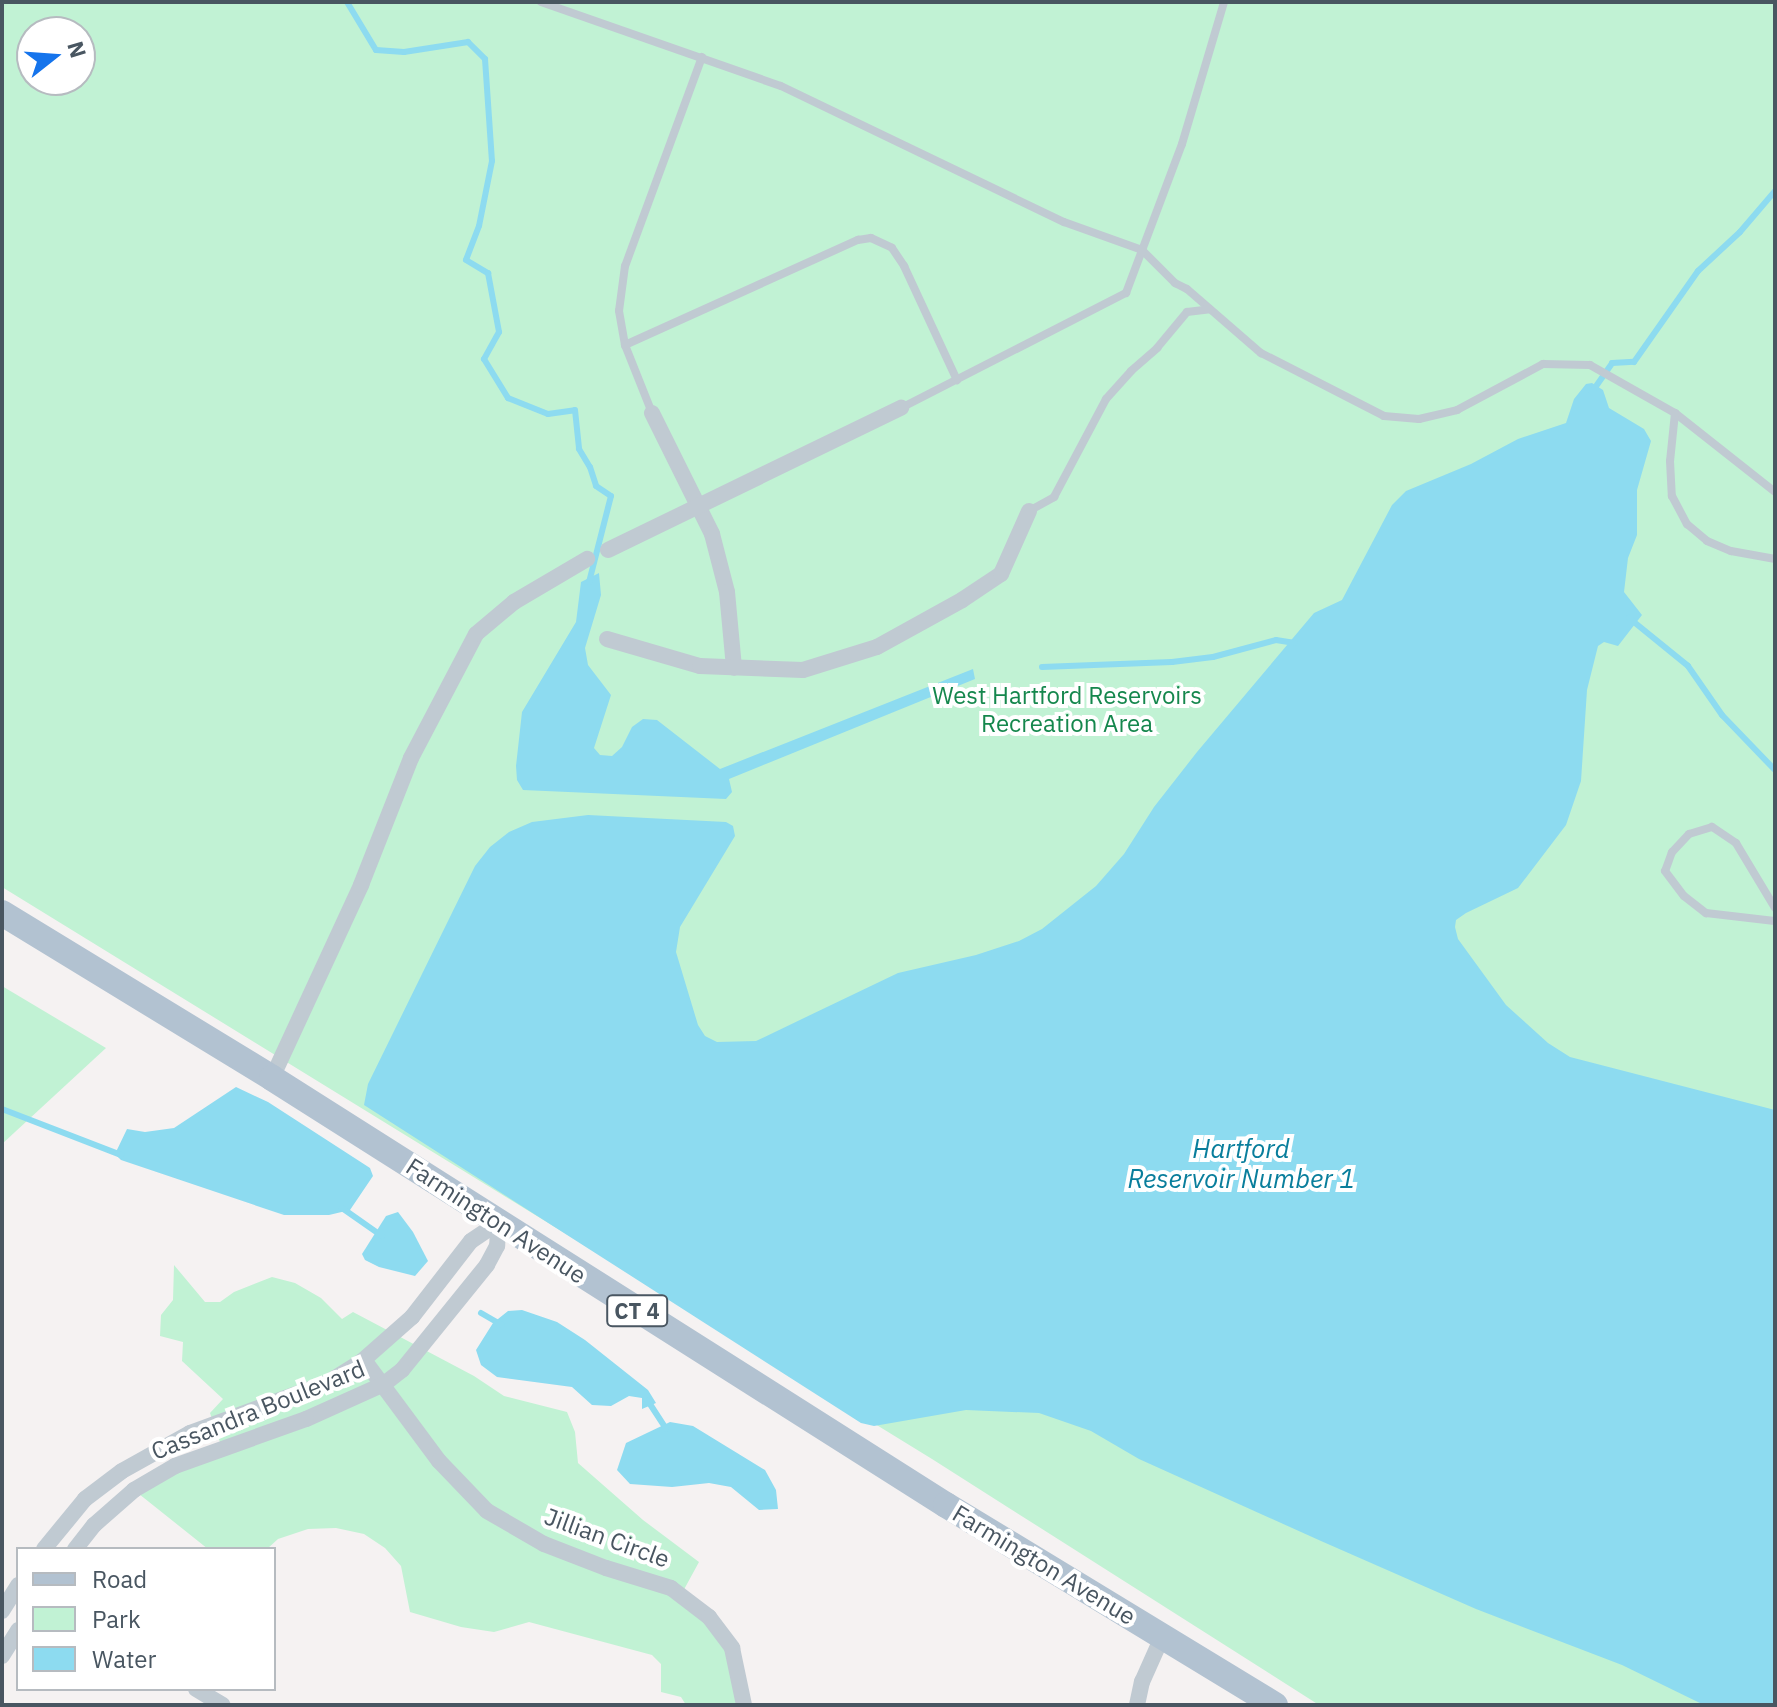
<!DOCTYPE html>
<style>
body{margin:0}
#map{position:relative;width:1777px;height:1707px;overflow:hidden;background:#f5f2f2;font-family:"IBM Plex Sans",sans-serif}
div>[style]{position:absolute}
.green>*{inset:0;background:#c1f2d4}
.water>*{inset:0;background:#8ddbf0}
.stream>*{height:6px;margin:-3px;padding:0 3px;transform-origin:3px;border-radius:3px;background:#8ddbf0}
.lane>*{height:8px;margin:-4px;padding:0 4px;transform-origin:4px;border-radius:4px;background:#c0cad2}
.street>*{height:16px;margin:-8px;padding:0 8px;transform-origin:8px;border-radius:8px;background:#c0cad2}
.primary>*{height:26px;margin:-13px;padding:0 13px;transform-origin:13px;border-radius:13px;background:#b2c2d1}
span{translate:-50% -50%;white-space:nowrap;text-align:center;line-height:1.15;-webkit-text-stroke:8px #fff;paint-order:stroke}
.shield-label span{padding:2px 6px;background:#fff;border:2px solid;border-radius:6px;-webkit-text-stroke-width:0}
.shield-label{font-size:22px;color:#495661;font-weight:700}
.park-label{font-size:24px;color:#15874d}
.street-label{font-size:24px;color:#495661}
.water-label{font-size:26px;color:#097e9c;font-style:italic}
.frame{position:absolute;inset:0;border:4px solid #495661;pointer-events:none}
.legend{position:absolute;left:16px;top:1547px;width:260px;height:144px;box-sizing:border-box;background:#fff;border:2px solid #b6bbc0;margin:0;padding:10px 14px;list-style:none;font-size:24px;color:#495661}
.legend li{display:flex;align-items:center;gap:16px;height:40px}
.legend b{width:40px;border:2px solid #b6bbc0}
.north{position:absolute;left:16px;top:16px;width:80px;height:80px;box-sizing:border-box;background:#fff;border:2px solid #b6bbc0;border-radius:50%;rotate:73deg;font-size:22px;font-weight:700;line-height:32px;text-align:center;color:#495661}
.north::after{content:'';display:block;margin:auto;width:28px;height:36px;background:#1574ec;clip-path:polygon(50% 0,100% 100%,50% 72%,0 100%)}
</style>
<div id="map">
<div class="green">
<div style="clip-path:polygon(evenodd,2px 2px,1775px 2px,1775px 1705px,1319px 1705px,932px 1459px,2px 887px,2px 2px,32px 32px,80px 32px,80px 80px,32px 80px,32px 32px)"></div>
<div style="clip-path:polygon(2px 986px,106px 1048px,2px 1144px)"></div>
<div style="clip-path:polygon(174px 1265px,205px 1302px,220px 1302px,234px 1292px,272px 1277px,295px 1283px,321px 1298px,342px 1319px,353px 1312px,474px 1376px,504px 1396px,567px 1412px,575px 1432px,578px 1463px,643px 1520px,699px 1562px,681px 1595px,732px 1648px,744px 1705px,686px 1705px,681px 1697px,661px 1692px,661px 1664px,652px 1655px,529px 1622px,494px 1632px,461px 1627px,410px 1612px,401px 1566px,385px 1548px,364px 1534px,336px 1528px,308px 1529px,278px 1539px,267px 1549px,208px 1549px,134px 1490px,222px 1448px,210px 1413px,223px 1399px,182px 1361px,183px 1342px,160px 1336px,161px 1315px,173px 1300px)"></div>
</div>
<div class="water">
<div style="clip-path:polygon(1592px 383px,1603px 390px,1609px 408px,1644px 429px,1651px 441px,1637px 490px,1637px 535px,1628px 558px,1624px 592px,1642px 615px,1618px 646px,1604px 642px,1598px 646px,1587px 690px,1581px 781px,1566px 825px,1518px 888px,1466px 913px,1456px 920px,1455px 927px,1458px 939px,1506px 1005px,1548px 1043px,1570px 1057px,1775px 1110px,1775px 1705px,1704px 1705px,1622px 1665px,1476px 1609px,1321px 1541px,1139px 1459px,1091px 1431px,1039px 1413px,966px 1410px,874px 1426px,861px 1423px,364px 1105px,368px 1084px,475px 866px,490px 847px,509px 832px,532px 822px,588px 815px,726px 822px,733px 826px,735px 836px,680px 927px,676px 952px,698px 1025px,705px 1036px,717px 1042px,756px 1041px,898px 973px,976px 955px,1019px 941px,1042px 929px,1096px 886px,1124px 854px,1154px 807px,1197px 752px,1314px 613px,1342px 600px,1392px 505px,1406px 491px,1471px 464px,1518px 439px,1566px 423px,1574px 399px,1586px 384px)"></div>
<div style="clip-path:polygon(599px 573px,601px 595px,585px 648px,588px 665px,611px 695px,594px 748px,600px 755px,612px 756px,622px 747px,632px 727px,643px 719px,657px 720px,720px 769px,973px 669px,975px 679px,729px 779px,732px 792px,726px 799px,523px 790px,517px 780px,516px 766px,522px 712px,576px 622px,581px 582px)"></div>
<div style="clip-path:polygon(236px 1087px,268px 1102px,370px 1168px,373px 1176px,350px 1210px,329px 1215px,284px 1215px,121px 1160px,115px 1154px,127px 1129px,145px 1132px,174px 1128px)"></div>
<div style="clip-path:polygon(398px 1212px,413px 1232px,428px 1261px,415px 1276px,379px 1267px,365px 1260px,362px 1254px,386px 1216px)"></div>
<div style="clip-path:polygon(522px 1310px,557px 1322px,585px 1340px,648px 1390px,656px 1403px,642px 1409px,642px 1398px,629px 1396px,611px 1406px,592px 1405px,572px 1387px,497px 1377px,481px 1365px,476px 1350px,493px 1323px,508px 1311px)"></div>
<div style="clip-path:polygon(670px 1422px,693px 1426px,765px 1470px,776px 1490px,778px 1509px,759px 1510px,731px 1487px,709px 1483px,672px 1487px,630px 1484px,617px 1470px,626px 1443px)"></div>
</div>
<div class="stream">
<div style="left:347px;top:2px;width:56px;rotate:58.9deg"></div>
<div style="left:376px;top:50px;width:28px;rotate:4deg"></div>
<div style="left:404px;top:52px;width:65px;rotate:-8.9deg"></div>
<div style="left:468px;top:42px;width:24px;rotate:45deg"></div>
<div style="left:485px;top:59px;width:102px;rotate:86.1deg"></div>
<div style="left:492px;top:161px;width:66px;rotate:101.3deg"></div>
<div style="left:479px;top:226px;width:36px;rotate:111deg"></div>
<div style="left:466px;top:260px;width:26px;rotate:31deg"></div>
<div style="left:488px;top:273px;width:60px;rotate:79.4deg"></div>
<div style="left:499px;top:332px;width:31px;rotate:119deg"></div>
<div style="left:484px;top:359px;width:46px;rotate:58.4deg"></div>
<div style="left:508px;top:398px;width:43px;rotate:21.8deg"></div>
<div style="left:548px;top:414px;width:27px;rotate:-8deg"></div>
<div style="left:575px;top:410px;width:39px;rotate:84deg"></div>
<div style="left:579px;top:449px;width:21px;rotate:59deg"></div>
<div style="left:590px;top:467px;width:20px;rotate:72deg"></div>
<div style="left:596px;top:486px;width:18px;rotate:34deg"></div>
<div style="left:611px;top:496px;width:89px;rotate:104.3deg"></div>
<div style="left:1592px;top:392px;width:35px;rotate:-55deg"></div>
<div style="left:1612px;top:363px;width:22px;rotate:-3deg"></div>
<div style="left:1634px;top:362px;width:111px;rotate:-54.9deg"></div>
<div style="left:1698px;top:271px;width:57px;rotate:-42.9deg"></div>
<div style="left:1740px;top:232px;width:54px;rotate:-49.5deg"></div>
<div style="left:1629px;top:618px;width:76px;rotate:39.1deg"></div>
<div style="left:1688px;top:666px;width:60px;rotate:55.2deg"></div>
<div style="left:1722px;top:715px;width:76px;rotate:46.1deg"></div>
<div style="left:1042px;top:667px;width:130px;rotate:-2.2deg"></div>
<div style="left:1172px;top:662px;width:41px;rotate:-7deg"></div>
<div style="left:1213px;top:657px;width:65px;rotate:-15.1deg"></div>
<div style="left:1276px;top:640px;width:19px;rotate:9deg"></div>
<div style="left:2px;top:1109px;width:128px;rotate:21.1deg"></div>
<div style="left:342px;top:1208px;width:49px;rotate:35deg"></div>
<div style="left:481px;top:1313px;width:24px;rotate:30deg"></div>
<div style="left:648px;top:1401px;width:33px;rotate:57deg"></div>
</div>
<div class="lane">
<div style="left:541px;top:2px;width:254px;rotate:19.3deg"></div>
<div style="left:781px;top:86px;width:314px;rotate:25.7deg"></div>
<div style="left:1064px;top:222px;width:83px;rotate:19.7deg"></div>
<div style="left:1142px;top:250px;width:47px;rotate:45deg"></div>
<div style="left:1175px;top:283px;width:13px;rotate:27deg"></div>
<div style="left:1187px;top:289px;width:98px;rotate:40.9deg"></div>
<div style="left:1261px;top:353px;width:138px;rotate:27.1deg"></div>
<div style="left:1384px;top:416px;width:35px;rotate:5deg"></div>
<div style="left:1419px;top:419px;width:39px;rotate:-13deg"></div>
<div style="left:1457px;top:410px;width:98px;rotate:-28.1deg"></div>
<div style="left:1543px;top:364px;width:47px;rotate:1.2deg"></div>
<div style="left:1590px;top:365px;width:98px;rotate:29.5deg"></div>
<div style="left:1675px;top:413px;width:127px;rotate:38.3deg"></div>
<div style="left:702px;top:57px;width:223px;rotate:110.2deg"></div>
<div style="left:625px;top:266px;width:45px;rotate:97.6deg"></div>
<div style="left:619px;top:311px;width:35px;rotate:80deg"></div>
<div style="left:625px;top:345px;width:256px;rotate:-24.3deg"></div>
<div style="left:858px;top:240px;width:13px;rotate:-9deg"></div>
<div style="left:871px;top:238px;width:23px;rotate:25deg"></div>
<div style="left:892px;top:248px;width:22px;rotate:56deg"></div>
<div style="left:904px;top:266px;width:126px;rotate:65.1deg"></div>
<div style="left:625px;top:345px;width:73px;rotate:68.3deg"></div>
<div style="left:901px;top:408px;width:253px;rotate:-27.1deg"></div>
<div style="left:1126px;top:293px;width:159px;rotate:-69.4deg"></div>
<div style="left:1182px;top:144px;width:148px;rotate:-73.5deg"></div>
<div style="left:1675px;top:413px;width:48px;rotate:95.9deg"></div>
<div style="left:1670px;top:461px;width:35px;rotate:87deg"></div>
<div style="left:1672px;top:496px;width:32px;rotate:62deg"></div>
<div style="left:1687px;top:524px;width:26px;rotate:40deg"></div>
<div style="left:1707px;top:541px;width:26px;rotate:23deg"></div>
<div style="left:1731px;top:551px;width:45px;rotate:10.3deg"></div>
<div style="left:1029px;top:511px;width:29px;rotate:-29deg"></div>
<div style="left:1054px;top:497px;width:111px;rotate:-62deg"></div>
<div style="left:1106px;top:399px;width:38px;rotate:-48deg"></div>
<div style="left:1131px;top:371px;width:35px;rotate:-41deg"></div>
<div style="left:1157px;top:348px;width:47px;rotate:-50.2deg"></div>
<div style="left:1187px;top:312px;width:23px;rotate:-7deg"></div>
<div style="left:1775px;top:908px;width:76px;rotate:-121deg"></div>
<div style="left:1736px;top:843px;width:29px;rotate:-146deg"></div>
<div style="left:1712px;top:827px;width:24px;rotate:163deg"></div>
<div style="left:1689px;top:834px;width:25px;rotate:133deg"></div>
<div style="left:1672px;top:852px;width:20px;rotate:110deg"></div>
<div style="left:1665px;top:871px;width:31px;rotate:53deg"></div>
<div style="left:1684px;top:896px;width:28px;rotate:38deg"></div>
<div style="left:1706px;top:913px;width:69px;rotate:6.6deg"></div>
</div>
<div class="street">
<div style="left:652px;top:413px;width:135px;rotate:63.6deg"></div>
<div style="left:712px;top:534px;width:60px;rotate:75.5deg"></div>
<div style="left:727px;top:592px;width:76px;rotate:84.7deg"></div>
<div style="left:608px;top:550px;width:326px;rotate:-25.9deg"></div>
<div style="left:607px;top:639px;width:97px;rotate:16.2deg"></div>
<div style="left:700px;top:666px;width:103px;rotate:2.2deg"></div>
<div style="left:803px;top:670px;width:77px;rotate:-17.3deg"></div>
<div style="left:877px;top:647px;width:97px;rotate:-28.9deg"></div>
<div style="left:962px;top:600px;width:47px;rotate:-33.7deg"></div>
<div style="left:1001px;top:574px;width:69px;rotate:-66deg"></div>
<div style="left:272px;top:1078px;width:213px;rotate:-65.2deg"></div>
<div style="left:361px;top:885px;width:136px;rotate:-68.5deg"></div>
<div style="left:411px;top:758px;width:140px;rotate:-62.3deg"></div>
<div style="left:476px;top:634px;width:50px;rotate:-40.1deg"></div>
<div style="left:514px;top:602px;width:85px;rotate:-30.5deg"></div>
<div style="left:364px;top:1360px;width:126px;rotate:53.4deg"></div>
<div style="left:439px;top:1461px;width:69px;rotate:46.2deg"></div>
<div style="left:487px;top:1511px;width:66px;rotate:30.1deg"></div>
<div style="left:544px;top:1544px;width:66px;rotate:21.2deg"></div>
<div style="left:606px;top:1568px;width:68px;rotate:17.1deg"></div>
<div style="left:671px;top:1588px;width:48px;rotate:37.3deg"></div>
<div style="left:709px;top:1617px;width:39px;rotate:53deg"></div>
<div style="left:732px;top:1648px;width:58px;rotate:78.1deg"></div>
<div style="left:44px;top:1549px;width:65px;rotate:-50.6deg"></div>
<div style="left:85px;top:1499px;width:46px;rotate:-37.1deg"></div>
<div style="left:122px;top:1471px;width:78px;rotate:-29.2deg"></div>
<div style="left:190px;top:1433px;width:146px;rotate:-20.1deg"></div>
<div style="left:327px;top:1383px;width:40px;rotate:-32deg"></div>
<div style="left:361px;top:1362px;width:68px;rotate:-41.4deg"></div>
<div style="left:412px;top:1317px;width:96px;rotate:-52.2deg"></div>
<div style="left:471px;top:1241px;width:32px;rotate:-34deg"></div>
<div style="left:498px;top:1223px;width:23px;rotate:92deg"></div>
<div style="left:497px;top:1246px;width:21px;rotate:118deg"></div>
<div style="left:487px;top:1265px;width:135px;rotate:129deg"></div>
<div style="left:402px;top:1370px;width:23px;rotate:142deg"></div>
<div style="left:384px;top:1384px;width:85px;rotate:155.8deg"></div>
<div style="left:306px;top:1419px;width:139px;rotate:160.3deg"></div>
<div style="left:175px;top:1466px;width:48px;rotate:149.7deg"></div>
<div style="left:134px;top:1490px;width:53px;rotate:138.8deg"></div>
<div style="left:94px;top:1525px;width:31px;rotate:128deg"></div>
<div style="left:2px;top:1611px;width:31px;rotate:-58deg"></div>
<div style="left:2px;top:1656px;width:31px;rotate:-58deg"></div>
<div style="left:196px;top:1689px;width:31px;rotate:31deg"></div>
<div style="left:1137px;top:1705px;width:24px;rotate:-78deg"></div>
<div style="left:1142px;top:1682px;width:49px;rotate:-66deg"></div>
</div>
<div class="primary">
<div style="left:2px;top:913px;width:316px;rotate:31.4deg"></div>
<div style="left:272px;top:1078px;width:798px;rotate:32.36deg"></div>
<div style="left:946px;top:1505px;width:385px;rotate:31.3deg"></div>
</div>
<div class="shield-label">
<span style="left:637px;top:1311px">CT 4</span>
</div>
<div class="park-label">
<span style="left:1067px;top:710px">West Hartford Reservoirs<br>Recreation Area</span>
</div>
<div class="street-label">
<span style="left:496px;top:1221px;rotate:33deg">Farmington Avenue</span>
<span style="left:258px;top:1410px;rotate:-22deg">Cassandra Boulevard</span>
<span style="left:607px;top:1538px;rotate:20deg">Jillian Circle</span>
<span style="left:1044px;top:1565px;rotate:31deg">Farmington Avenue</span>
</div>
<div class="water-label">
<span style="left:1241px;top:1164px">Hartford<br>Reservoir Number 1</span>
</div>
<div class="frame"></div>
<ul class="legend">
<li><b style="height:10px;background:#b2c2d1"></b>Road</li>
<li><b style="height:22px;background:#c1f2d4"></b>Park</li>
<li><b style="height:22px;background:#8ddbf0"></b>Water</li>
</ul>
<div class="north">N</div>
</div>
